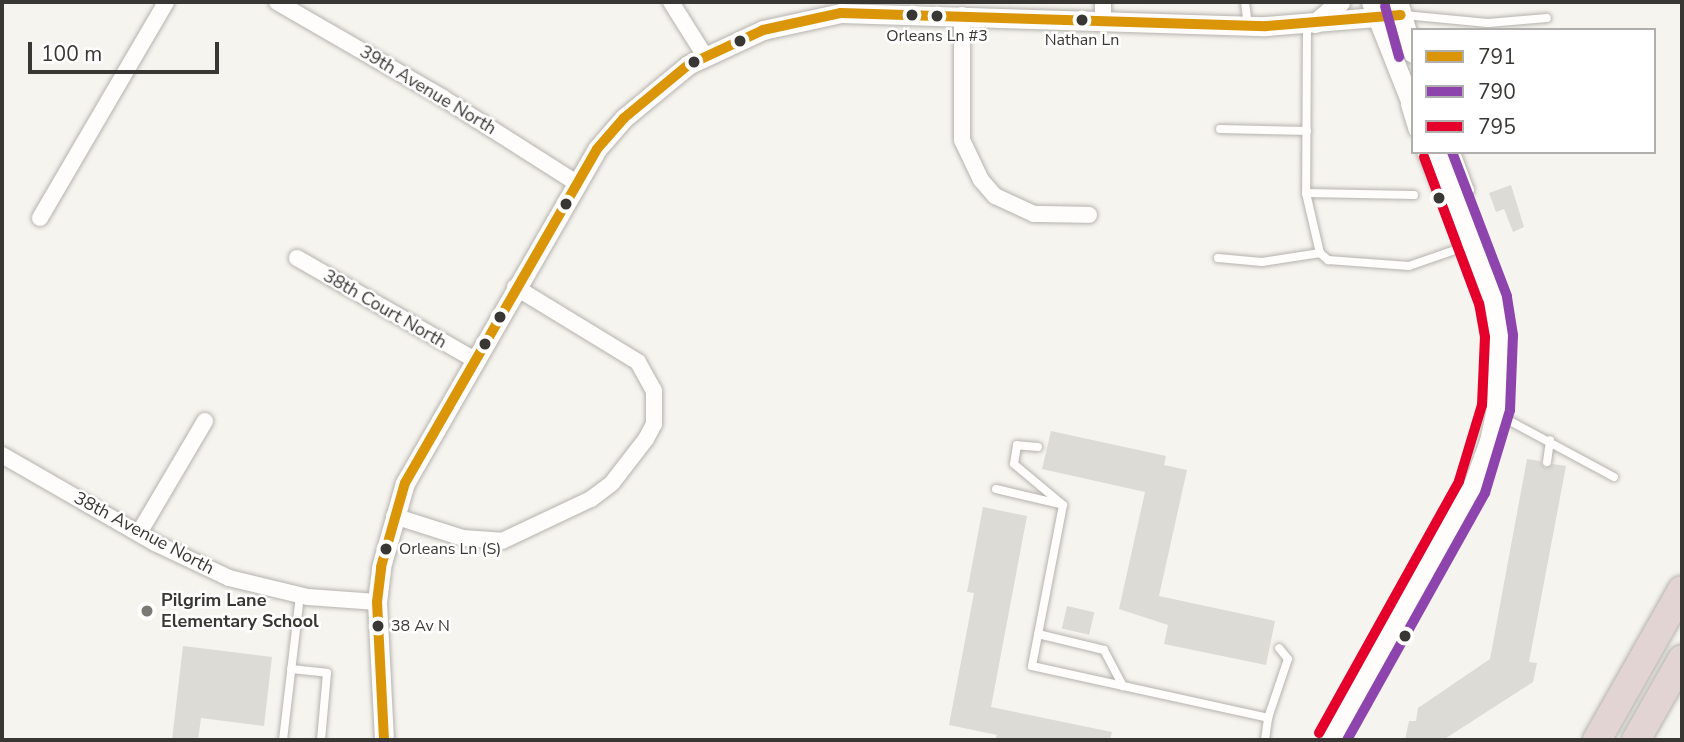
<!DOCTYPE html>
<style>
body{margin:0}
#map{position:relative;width:1684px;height:742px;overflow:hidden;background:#f6f4ee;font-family:"Nunito Sans",sans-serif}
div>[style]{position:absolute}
.building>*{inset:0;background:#dddbd6;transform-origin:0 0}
.roads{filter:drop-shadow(0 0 2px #b5b3af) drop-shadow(0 0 2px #b5b3af)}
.service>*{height:8px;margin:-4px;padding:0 4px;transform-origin:4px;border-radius:4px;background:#fefdfc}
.minor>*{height:16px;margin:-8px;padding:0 8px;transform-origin:8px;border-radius:8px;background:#fefdfc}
.tertiary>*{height:19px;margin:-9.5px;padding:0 9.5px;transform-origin:9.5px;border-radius:9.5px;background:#fefdfc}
.motorway>*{height:28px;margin:-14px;padding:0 14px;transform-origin:14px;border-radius:14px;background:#e1d4d2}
.bus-1>*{height:10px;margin:-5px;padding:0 5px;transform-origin:5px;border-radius:5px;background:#da9508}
.bus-2>*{height:10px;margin:-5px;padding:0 5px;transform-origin:5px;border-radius:5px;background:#8e44ad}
.bus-3>*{height:10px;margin:-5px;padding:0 5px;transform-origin:5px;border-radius:5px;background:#e4002b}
.dots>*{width:19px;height:19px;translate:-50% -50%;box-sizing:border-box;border:4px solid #fff;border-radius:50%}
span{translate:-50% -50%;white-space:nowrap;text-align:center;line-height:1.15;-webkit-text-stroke:5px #fff;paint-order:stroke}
.bus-label{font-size:16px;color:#393733}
.left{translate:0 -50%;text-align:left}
.street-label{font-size:18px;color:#393733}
.poi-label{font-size:18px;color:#393733;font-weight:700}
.frame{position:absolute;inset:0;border:4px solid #393733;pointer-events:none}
.legend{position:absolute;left:1411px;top:28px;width:245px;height:126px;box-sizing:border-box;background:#fff;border:2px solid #b0afad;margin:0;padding:9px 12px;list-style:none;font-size:21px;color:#393733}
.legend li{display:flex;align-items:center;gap:14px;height:35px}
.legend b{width:35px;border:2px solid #b0afad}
.scale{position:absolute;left:28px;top:42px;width:191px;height:32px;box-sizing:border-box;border:4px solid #393733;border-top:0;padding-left:9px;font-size:21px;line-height:24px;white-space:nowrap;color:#393733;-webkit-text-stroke:5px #fff;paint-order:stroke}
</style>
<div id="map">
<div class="building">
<div style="clip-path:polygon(1511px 185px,1524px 227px,1513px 232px,1504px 209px,1496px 212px,1489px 193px)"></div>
<div style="clip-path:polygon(1051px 431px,1166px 456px,1164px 465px,1187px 470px,1159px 596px,1275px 621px,1266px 665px,1164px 644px,1168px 625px,1119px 609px,1145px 492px,1042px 469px)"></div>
<div style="clip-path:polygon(1527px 459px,1540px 461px,1545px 468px,1553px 464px,1566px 466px,1529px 662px,1537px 663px,1533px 682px,1443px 740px,1405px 740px,1409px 721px,1416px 721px,1418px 708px,1490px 659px)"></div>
<div style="clip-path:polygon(983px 507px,1027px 516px,991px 707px,1112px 732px,1110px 740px,995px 740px,997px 735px,949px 725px,974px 593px,967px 592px)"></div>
<div style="left:1067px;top:606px;width:28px;height:23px;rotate:13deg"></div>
<div style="clip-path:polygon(183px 646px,272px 657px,264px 726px,201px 718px,198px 740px,172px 740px)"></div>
</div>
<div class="roads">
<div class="service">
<div style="left:1245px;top:2px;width:24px;rotate:83deg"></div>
<div style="left:1404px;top:15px;width:84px;rotate:5.4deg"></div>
<div style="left:1488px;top:23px;width:59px;rotate:-4.8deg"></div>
<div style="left:1307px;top:24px;width:169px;rotate:90.3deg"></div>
<div style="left:1306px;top:193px;width:62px;rotate:76.9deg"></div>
<div style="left:1320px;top:253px;width:11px;rotate:41deg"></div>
<div style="left:1328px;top:260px;width:81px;rotate:4.2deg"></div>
<div style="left:1409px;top:266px;width:67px;rotate:-19.2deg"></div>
<div style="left:1405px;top:105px;width:28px;rotate:73deg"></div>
<div style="left:1220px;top:129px;width:87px;rotate:1.3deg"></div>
<div style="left:1421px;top:152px;width:48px;rotate:66.6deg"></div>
<div style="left:1440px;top:196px;width:14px;rotate:34deg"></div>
<div style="left:1456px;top:152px;width:40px;rotate:69.8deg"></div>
<div style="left:1470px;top:190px;width:20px;rotate:117deg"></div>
<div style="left:1306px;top:193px;width:108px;rotate:1.1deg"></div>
<div style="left:1218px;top:258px;width:44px;rotate:5.2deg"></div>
<div style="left:1262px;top:262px;width:59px;rotate:-8.8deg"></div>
<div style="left:1495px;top:413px;width:135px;rotate:28.3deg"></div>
<div style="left:1038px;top:447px;width:21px;rotate:-175deg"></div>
<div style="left:1017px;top:445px;width:19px;rotate:99deg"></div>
<div style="left:1014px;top:464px;width:64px;rotate:39.9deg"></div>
<div style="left:1063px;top:505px;width:164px;rotate:100.9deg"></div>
<div style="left:1032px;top:666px;width:242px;rotate:12.4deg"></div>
<div style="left:1547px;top:462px;width:22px;rotate:-82deg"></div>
<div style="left:996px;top:489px;width:66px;rotate:13.2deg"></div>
<div style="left:1038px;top:634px;width:68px;rotate:13.6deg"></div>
<div style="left:1104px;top:650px;width:41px;rotate:62.2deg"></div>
<div style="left:291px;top:669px;width:36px;rotate:6deg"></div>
<div style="left:327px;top:673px;width:67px;rotate:95.1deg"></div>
<div style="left:283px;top:740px;width:145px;rotate:-83.3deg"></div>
<div style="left:1265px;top:740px;width:22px;rotate:-82deg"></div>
<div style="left:1268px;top:718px;width:62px;rotate:-71.3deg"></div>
<div style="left:1288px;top:659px;width:14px;rotate:-129deg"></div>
</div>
<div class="minor">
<div style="left:277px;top:2px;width:192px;rotate:30deg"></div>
<div style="left:443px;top:98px;width:156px;rotate:32.5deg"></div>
<div style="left:671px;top:2px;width:64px;rotate:57.8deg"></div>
<div style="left:962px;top:15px;width:125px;rotate:90deg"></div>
<div style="left:962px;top:140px;width:44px;rotate:64.6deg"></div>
<div style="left:981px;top:180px;width:21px;rotate:49deg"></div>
<div style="left:995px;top:196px;width:43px;rotate:24.8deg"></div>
<div style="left:1034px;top:214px;width:55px;rotate:1deg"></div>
<div style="left:1103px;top:21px;width:19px;rotate:-90deg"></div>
<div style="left:40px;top:218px;width:250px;rotate:-59.7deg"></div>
<div style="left:297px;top:258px;width:203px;rotate:29.8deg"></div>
<div style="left:2px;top:455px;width:177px;rotate:29.9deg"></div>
<div style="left:155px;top:543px;width:82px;rotate:25.3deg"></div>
<div style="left:229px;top:578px;width:81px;rotate:13.5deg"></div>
<div style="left:308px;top:597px;width:69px;rotate:4.1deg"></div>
<div style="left:394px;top:516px;width:72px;rotate:17.7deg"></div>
<div style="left:463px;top:538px;width:39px;rotate:4deg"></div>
<div style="left:502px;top:541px;width:98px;rotate:-25.3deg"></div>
<div style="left:591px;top:499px;width:26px;rotate:-37deg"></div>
<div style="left:612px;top:483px;width:56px;rotate:-52.3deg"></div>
<div style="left:646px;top:439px;width:17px;rotate:-62deg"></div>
<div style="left:654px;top:424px;width:33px;rotate:-90deg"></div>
<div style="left:654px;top:391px;width:33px;rotate:-119deg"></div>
<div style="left:638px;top:362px;width:144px;rotate:-148.6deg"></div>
<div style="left:139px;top:533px;width:130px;rotate:-59.5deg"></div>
</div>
<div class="tertiary">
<div style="left:1371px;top:2px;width:114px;rotate:68.4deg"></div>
<div style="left:1399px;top:4px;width:51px;rotate:74.1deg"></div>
<div style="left:1315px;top:23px;width:33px;rotate:-40deg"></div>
<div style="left:384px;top:740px;width:138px;rotate:-92.9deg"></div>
<div style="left:377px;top:602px;width:35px;rotate:-83deg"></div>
<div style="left:381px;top:567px;width:87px;rotate:-74.1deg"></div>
<div style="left:405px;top:483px;width:385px;rotate:-60.1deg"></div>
<div style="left:597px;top:149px;width:41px;rotate:-48.9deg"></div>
<div style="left:624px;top:118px;width:83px;rotate:-39.6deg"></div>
<div style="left:688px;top:65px;width:83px;rotate:-25deg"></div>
<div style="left:763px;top:30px;width:80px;rotate:-12.3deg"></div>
<div style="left:841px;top:13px;width:425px;rotate:1.8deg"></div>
<div style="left:1266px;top:26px;width:135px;rotate:-4.7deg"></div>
<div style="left:1331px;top:740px;width:290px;rotate:-60.9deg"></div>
<div style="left:1472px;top:487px;width:49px;rotate:-69.7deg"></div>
<div style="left:1489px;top:441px;width:35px;rotate:-78deg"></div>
<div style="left:1496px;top:407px;width:71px;rotate:-87.6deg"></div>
<div style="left:1499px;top:336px;width:36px;rotate:-99deg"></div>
<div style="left:1493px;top:300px;width:158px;rotate:-110.7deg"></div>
</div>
<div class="motorway">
<div style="left:1597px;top:740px;width:172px;rotate:-60.5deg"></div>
<div style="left:1636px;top:740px;width:93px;rotate:-60.4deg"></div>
</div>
</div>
<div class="bus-1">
<div style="left:384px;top:740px;width:138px;rotate:-92.9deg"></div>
<div style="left:377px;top:602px;width:35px;rotate:-83deg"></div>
<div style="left:381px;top:567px;width:87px;rotate:-74.1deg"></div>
<div style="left:405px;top:483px;width:385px;rotate:-60.1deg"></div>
<div style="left:597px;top:149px;width:41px;rotate:-48.9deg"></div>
<div style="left:624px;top:118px;width:83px;rotate:-39.6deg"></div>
<div style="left:688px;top:65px;width:83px;rotate:-25deg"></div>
<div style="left:763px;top:30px;width:80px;rotate:-12.3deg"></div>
<div style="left:841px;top:13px;width:425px;rotate:1.8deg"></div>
<div style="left:1266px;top:26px;width:135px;rotate:-4.7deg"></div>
</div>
<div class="bus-2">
<div style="left:1385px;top:6px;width:53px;rotate:74.6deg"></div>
<div style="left:1347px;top:740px;width:283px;rotate:-60.8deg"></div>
<div style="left:1485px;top:493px;width:87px;rotate:-73.2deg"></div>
<div style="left:1510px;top:410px;width:75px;rotate:-87.7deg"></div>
<div style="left:1513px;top:335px;width:39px;rotate:-99deg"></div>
<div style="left:1507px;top:296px;width:154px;rotate:-110.9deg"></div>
</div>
<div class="bus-3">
<div style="left:1319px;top:733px;width:288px;rotate:-60.9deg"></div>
<div style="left:1459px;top:481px;width:79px;rotate:-73.2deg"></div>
<div style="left:1482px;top:405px;width:68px;rotate:-87.5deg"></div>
<div style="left:1485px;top:337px;width:34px;rotate:-100deg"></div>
<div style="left:1479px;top:304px;width:157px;rotate:-110.5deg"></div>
</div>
<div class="dots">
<div style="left:912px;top:15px;background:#393733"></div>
<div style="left:937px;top:16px;background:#393733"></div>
<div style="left:1082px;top:20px;background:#393733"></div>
<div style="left:740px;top:41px;background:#393733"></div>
<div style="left:694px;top:62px;background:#393733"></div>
<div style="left:1439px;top:198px;background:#393733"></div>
<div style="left:566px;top:204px;background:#393733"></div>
<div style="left:500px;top:317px;background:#393733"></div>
<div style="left:485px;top:344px;background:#393733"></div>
<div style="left:386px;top:549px;background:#393733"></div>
<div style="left:147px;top:611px;background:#7b7974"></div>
<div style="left:378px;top:626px;background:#393733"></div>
<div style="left:1405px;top:636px;background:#393733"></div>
</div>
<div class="bus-label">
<span style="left:937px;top:36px">Orleans Ln #3</span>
<span style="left:1082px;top:40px">Nathan Ln</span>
<span class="left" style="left:399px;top:549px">Orleans Ln (S)</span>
<span class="left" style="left:391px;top:626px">38 Av N</span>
</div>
<div class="street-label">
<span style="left:428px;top:90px;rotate:31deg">39th Avenue North</span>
<span style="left:385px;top:309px;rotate:30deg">38th Court North</span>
<span style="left:144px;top:533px;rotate:28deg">38th Avenue North</span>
</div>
<div class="poi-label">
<span class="left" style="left:161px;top:611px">Pilgrim Lane<br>Elementary School</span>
</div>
<div class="frame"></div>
<ul class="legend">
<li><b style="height:9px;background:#da9508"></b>791</li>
<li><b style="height:9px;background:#8e44ad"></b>790</li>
<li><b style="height:9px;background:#e4002b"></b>795</li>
</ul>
<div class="scale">100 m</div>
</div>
